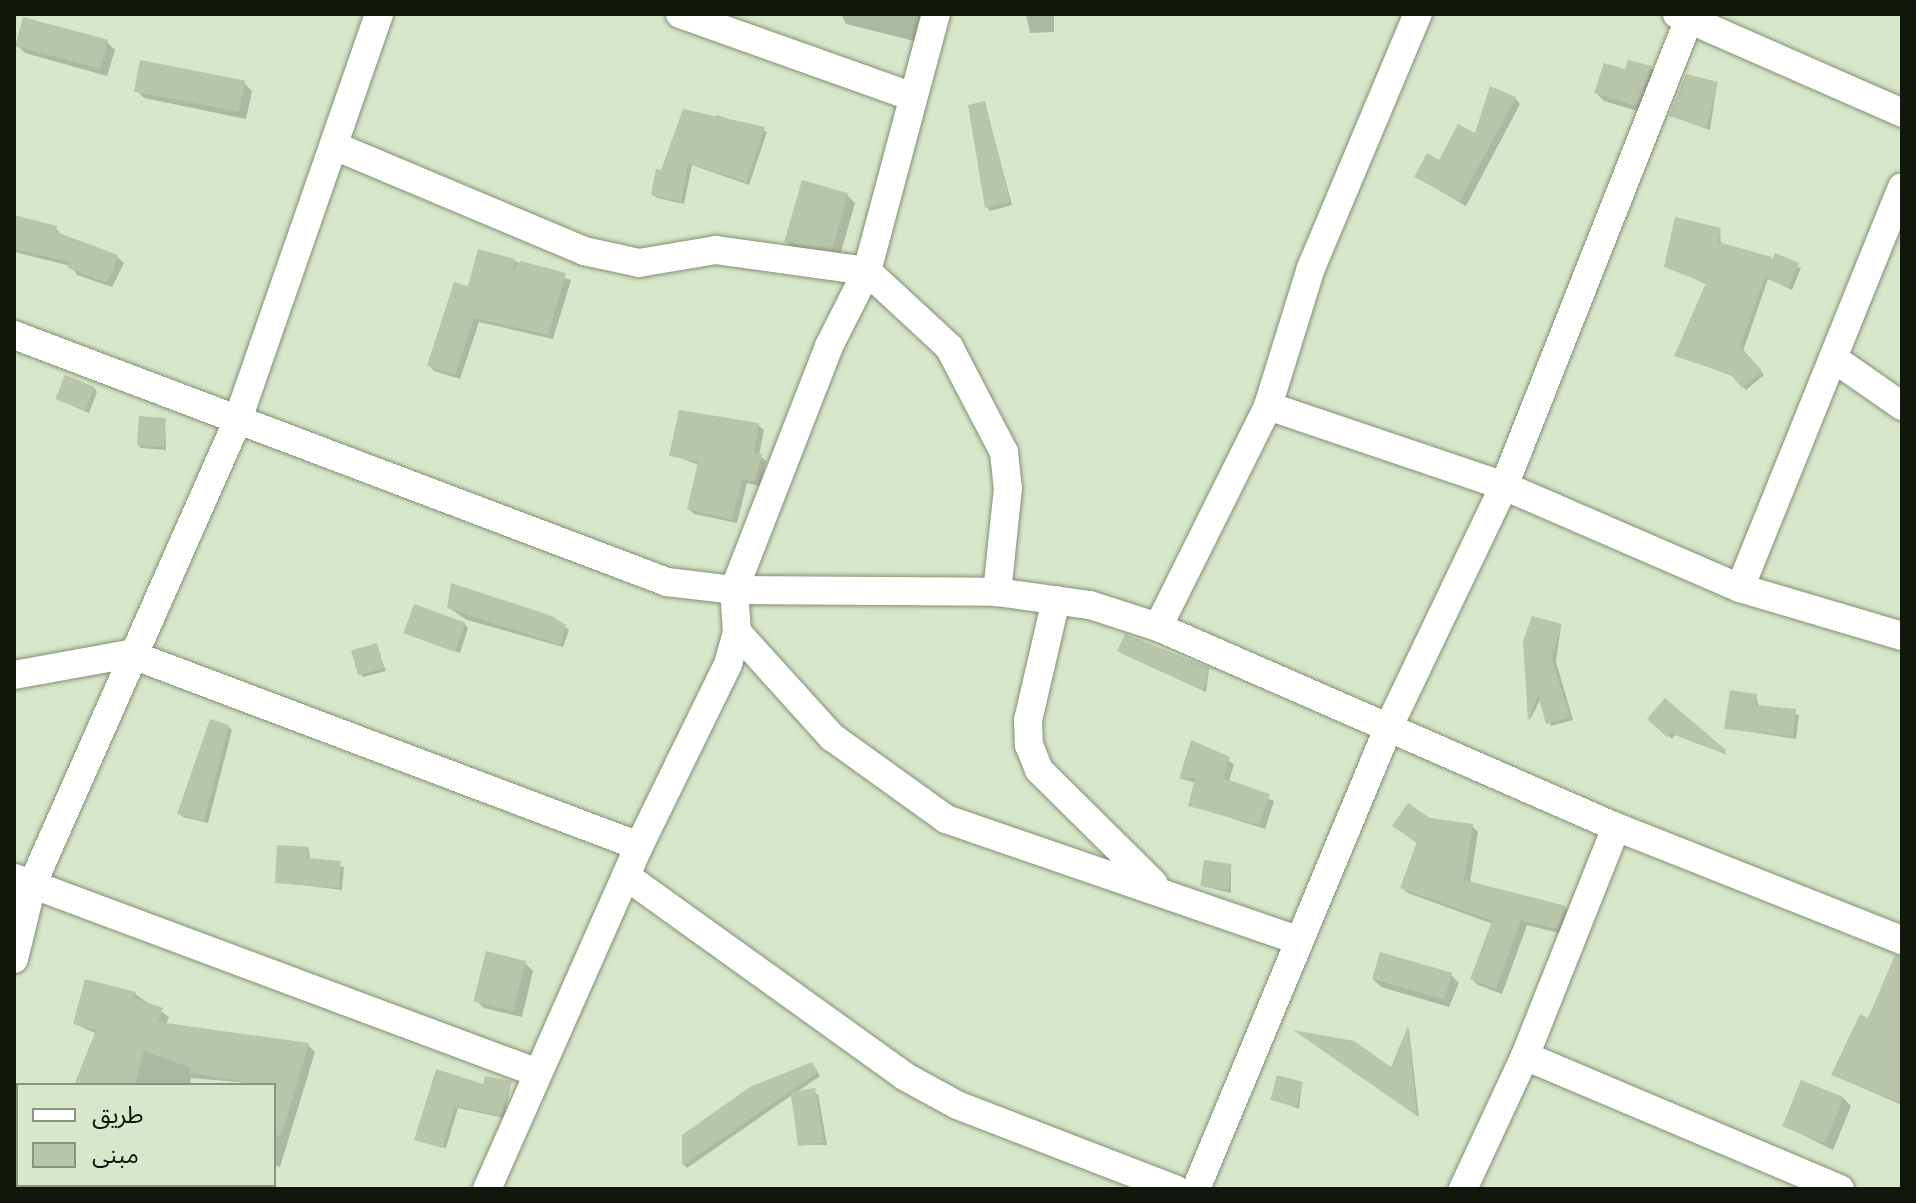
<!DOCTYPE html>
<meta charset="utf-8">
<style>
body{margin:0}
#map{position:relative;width:1916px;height:1203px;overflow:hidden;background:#d8e6c9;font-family:"Exo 2","Noto Sans Arabic",sans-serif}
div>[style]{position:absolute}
.shadow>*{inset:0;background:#0003}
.building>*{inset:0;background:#b8c5a9;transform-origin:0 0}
.roads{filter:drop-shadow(0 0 2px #828f74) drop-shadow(0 0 2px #828f74)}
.street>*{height:28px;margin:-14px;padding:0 14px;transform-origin:14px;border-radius:14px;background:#fff}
span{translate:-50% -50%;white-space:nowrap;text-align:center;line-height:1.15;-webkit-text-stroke:8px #d8e6c9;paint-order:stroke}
.frame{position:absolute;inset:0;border:16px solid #12170d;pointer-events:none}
.legend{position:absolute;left:16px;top:1083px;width:260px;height:104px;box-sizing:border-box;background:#d8e6c9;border:2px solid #89937e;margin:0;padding:10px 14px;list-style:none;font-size:24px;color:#12170d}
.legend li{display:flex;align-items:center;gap:16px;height:40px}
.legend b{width:40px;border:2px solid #89937e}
</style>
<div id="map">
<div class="shadow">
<div style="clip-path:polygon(841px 14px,925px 14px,918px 42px,846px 24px)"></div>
<div style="clip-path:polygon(1026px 14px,1054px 14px,1054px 32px,1030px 33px)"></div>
<div style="clip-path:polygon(107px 42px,115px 50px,107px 76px,25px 53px,17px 45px)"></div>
<div style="clip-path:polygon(1651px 68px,1659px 76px,1644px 113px,1604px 101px,1596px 93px)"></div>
<div style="clip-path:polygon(244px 83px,252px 91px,246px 119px,144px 98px,136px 90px)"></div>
<div style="clip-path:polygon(1717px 83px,1710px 130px,1671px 116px)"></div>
<div style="clip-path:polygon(1515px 98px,1520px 104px,1466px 206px,1416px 177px,1476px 136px)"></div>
<div style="clip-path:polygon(985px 104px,1012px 205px,990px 211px,987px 207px)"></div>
<div style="clip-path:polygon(717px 115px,767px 132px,749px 185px,692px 165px,684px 204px,657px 198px,653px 195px,662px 173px)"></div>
<div style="clip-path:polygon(847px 195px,855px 203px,840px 256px,795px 250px,787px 242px)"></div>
<div style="clip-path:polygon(14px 217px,56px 228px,62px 237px,117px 257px,124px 263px,112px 287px,77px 275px,71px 266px,14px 252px)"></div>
<div style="clip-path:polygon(1720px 229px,1721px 245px,1801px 268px,1792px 290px,1768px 279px,1743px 351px,1764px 375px,1746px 390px,1735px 377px,1676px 355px,1708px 285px,1666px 266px)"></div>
<div style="clip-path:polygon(514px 261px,571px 280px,553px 339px,479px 322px,460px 379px,434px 371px,429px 365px,469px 289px)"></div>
<div style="clip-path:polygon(94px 388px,97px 392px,89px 413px,58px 399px)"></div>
<div style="clip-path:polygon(165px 420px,166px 450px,141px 448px,138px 444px)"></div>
<div style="clip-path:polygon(758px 425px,764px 430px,759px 455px,766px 461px,760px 486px,747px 483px,737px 523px,694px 514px,689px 509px,699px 465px,672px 455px)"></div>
<div style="clip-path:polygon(449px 608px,565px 627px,569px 630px,563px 647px,467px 620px)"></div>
<div style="clip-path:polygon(465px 624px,468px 628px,460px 653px,406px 632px)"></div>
<div style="clip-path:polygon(1561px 626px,1556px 662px,1573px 720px,1551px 726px,1541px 698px,1530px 720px,1525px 641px)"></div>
<div style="clip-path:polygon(376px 645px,386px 671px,363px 677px,360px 673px)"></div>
<div style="clip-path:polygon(1120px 650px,1209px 670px,1206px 692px,1123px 654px)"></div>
<div style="clip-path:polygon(1756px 696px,1759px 707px,1799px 715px,1796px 739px,1726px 728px)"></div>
<div style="clip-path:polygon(1666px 701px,1728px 755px,1675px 735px,1672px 739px,1650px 719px)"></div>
<div style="clip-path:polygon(228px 726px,232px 730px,208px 823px,183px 817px,179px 813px)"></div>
<div style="clip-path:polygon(1192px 743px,1234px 764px,1229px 782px,1274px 801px,1265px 829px,1190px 805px,1196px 783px,1182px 779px)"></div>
<div style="clip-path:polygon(1394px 826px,1472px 826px,1478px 832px,1470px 883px,1565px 908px,1571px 914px,1563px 934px,1527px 925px,1502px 994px,1478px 985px,1472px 979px,1493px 924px,1408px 893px,1402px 887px,1418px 844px)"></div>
<div style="clip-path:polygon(309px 849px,310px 861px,344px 867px,342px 890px,277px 882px)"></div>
<div style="clip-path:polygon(1231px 866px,1231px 893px,1202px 886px)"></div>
<div style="clip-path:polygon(1381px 954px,1451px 975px,1459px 983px,1449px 1007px,1381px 987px,1373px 979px)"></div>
<div style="clip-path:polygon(525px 963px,533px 971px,522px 1017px,484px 1008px,476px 1000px)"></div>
<div style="clip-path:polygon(1902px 971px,1902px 1105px,1833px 1075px)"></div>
<div style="clip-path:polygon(135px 994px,169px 1017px,166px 1025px,308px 1045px,315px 1052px,280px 1167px,274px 1165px,274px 1085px,191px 1078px,190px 1085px,76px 1085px,97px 1034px,75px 1024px)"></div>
<div style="clip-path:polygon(1409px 1029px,1419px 1117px,1299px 1033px,1392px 1070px)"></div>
<div style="clip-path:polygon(812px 1064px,820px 1076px,794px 1094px,818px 1094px,827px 1145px,798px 1145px,792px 1095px,687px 1168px,684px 1165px,684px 1136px)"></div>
<div style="clip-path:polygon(437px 1071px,484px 1086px,511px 1083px,504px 1118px,458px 1108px,446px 1148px,418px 1139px)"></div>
<div style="clip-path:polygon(1302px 1084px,1299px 1109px,1273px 1099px)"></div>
<div style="clip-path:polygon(1843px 1098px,1851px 1106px,1833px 1150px,1787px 1127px)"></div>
</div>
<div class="building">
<div style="left:23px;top:17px;width:88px;height:30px;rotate:15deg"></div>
<div style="left:140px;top:60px;width:107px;height:32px;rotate:11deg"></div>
<div style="clip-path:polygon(1628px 60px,1652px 66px,1636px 106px,1594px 93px,1604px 63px,1625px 69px)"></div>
<div style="clip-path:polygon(1686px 74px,1718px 82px,1706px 128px,1669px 116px)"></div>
<div style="clip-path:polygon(1490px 86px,1516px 97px,1460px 201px,1414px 177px,1427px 153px,1439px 160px,1458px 124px,1475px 133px)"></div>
<div style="clip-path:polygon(985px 101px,1010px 202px,985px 208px,968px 105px)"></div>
<div style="clip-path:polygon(683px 109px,765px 127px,746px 182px,688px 163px,681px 202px,651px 195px,656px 169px,661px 170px)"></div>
<div style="left:802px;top:180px;width:48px;height:64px;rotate:16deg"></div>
<div style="clip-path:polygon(14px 215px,57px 226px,56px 232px,118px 255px,113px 273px,105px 282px,68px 268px,70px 262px,14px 249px)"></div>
<div style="clip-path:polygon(1675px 217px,1721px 228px,1718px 242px,1772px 257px,1767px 271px,1775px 253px,1799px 263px,1788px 288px,1765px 277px,1740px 346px,1762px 371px,1742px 388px,1730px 374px,1674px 356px,1706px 283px,1664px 267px)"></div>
<div style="clip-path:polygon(478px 249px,515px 259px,513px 271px,521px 261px,566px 273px,548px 335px,474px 318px,455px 375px,427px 366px,454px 282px,468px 286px)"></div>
<div style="left:65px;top:375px;width:32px;height:26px;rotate:22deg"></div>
<div style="clip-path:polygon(679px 410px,759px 423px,754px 453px,762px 454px,755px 482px,742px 479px,732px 520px,687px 509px,698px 462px,669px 456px)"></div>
<div style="left:139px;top:416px;width:27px;height:29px;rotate:4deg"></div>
<div style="clip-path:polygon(451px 583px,552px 616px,566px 625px,560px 645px,447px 608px)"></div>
<div style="left:414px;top:604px;width:55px;height:31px;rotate:20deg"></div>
<div style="clip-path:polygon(1532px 616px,1562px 624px,1551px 657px,1570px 717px,1546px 724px,1538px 695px,1528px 721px,1523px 641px)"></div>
<div style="clip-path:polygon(1125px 634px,1210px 668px,1203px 690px,1117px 651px)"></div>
<div style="left:377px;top:643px;width:26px;height:27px;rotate:74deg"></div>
<div style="clip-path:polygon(1730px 690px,1757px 694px,1756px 705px,1796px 709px,1793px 736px,1724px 729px)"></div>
<div style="clip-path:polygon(1665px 698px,1726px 750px,1724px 753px,1671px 733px,1667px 737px,1647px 719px)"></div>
<div style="clip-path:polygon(210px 719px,229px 725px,204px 821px,177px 814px)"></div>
<div style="clip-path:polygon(1191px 740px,1230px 757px,1223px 778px,1270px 794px,1259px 825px,1188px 806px,1195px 778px,1179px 779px)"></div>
<div style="clip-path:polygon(1408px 803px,1430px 818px,1473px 824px,1464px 880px,1566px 906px,1557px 929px,1521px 920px,1496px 989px,1470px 979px,1492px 921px,1400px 888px,1417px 842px,1392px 826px)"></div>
<div style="clip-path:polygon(277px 845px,309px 847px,307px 858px,341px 861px,339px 888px,275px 883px)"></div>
<div style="left:1204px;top:860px;width:28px;height:26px;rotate:8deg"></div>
<div style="left:486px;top:951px;width:41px;height:52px;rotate:14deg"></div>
<div style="left:1380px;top:952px;width:75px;height:28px;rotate:16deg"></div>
<div style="clip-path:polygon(1895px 955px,1902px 957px,1902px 1103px,1831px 1075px,1860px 1014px,1868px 1018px)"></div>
<div style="clip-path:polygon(85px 979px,136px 992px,134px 998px,163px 1008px,158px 1022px,309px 1043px,281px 1136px,274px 1135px,274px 1085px,241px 1085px,242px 1081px,190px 1073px,191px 1068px,144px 1051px,135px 1085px,74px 1085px,96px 1030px,73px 1024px)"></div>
<div style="clip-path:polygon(1408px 1026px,1417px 1116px,1293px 1030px,1354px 1041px,1391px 1067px)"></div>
<div style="clip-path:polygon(812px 1062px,818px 1072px,682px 1166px,682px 1135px,750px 1087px)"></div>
<div style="clip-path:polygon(436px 1069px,483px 1084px,485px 1076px,512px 1081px,501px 1116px,455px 1106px,442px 1148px,414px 1140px)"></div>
<div style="left:1277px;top:1075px;width:27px;height:26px;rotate:15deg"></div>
<div style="left:1801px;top:1080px;width:46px;height:50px;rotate:22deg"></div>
<div style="left:815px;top:1088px;width:55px;height:25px;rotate:81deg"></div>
</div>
<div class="roads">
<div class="street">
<div style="left:680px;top:14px;width:247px;rotate:19.6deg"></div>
<div style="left:1677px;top:14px;width:246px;rotate:23.7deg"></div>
<div style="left:337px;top:147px;width:268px;rotate:22.8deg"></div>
<div style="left:584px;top:251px;width:56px;rotate:12.3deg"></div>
<div style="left:639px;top:263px;width:78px;rotate:-9.6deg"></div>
<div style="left:716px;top:250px;width:152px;rotate:7.9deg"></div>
<div style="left:867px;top:271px;width:112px;rotate:42.8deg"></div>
<div style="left:949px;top:347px;width:119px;rotate:62.4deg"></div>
<div style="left:1004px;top:452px;width:36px;rotate:84deg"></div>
<div style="left:1008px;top:488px;width:105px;rotate:96deg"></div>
<div style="left:14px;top:335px;width:698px;rotate:20.72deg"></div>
<div style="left:667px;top:582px;width:67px;rotate:6.8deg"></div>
<div style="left:734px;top:590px;width:263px;rotate:0.4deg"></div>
<div style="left:997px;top:592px;width:94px;rotate:8deg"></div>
<div style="left:1090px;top:605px;width:71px;rotate:17.9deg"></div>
<div style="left:1158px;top:627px;width:500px;rotate:23.6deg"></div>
<div style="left:1616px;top:827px;width:308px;rotate:21.6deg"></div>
<div style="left:1833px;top:358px;width:84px;rotate:34.8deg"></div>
<div style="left:1268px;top:406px;width:249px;rotate:18.7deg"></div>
<div style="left:1504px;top:486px;width:257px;rotate:23.4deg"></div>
<div style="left:1740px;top:588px;width:169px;rotate:16.5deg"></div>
<div style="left:1740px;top:588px;width:432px;rotate:-68deg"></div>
<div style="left:1056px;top:600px;width:123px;rotate:103.1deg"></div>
<div style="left:1028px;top:720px;width:25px;rotate:88deg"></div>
<div style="left:1029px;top:745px;width:27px;rotate:68deg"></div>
<div style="left:1039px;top:770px;width:161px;rotate:44.7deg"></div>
<div style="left:1158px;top:627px;width:247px;rotate:-63.5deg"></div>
<div style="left:1268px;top:406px;width:145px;rotate:-72.7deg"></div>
<div style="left:1311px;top:268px;width:276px;rotate:-67.2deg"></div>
<div style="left:737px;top:632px;width:142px;rotate:47.9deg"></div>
<div style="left:832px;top:737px;width:140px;rotate:35.7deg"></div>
<div style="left:946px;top:819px;width:372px;rotate:19deg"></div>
<div style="left:14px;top:675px;width:118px;rotate:-10.3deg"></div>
<div style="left:130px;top:654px;width:544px;rotate:20.67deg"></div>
<div style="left:626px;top:876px;width:342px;rotate:35.7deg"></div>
<div style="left:904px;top:1076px;width:60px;rotate:28.7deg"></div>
<div style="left:957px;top:1105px;width:234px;rotate:21.1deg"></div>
<div style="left:15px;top:878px;width:558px;rotate:20.45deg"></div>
<div style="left:14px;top:959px;width:76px;rotate:-76.3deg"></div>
<div style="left:32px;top:885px;width:506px;rotate:-66.12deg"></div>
<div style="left:237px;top:422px;width:432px;rotate:-70.8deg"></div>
<div style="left:1525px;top:1056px;width:342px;rotate:22.9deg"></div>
<div style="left:14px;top:1141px;width:4px;rotate:27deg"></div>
<div style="left:126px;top:1185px;width:11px;rotate:22deg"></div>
<div style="left:487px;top:1189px;width:375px;rotate:-66.1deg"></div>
<div style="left:639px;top:846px;width:203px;rotate:-63.9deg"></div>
<div style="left:728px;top:664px;width:33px;rotate:-74deg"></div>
<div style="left:737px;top:632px;width:42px;rotate:-94.1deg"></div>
<div style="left:734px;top:590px;width:262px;rotate:-68.7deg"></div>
<div style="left:829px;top:346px;width:84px;rotate:-63.1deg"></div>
<div style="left:867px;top:271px;width:266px;rotate:-75deg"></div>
<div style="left:1196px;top:1189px;width:504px;rotate:-67.35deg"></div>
<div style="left:1390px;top:724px;width:264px;rotate:-64.4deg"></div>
<div style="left:1504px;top:486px;width:508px;rotate:-68.39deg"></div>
<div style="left:1463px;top:1189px;width:147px;rotate:-65deg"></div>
<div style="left:1525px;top:1056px;width:246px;rotate:-68.3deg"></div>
</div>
</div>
<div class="frame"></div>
<ul class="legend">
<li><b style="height:10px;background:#fff"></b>طريق</li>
<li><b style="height:22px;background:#b8c5a9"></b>مبنى</li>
</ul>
</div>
